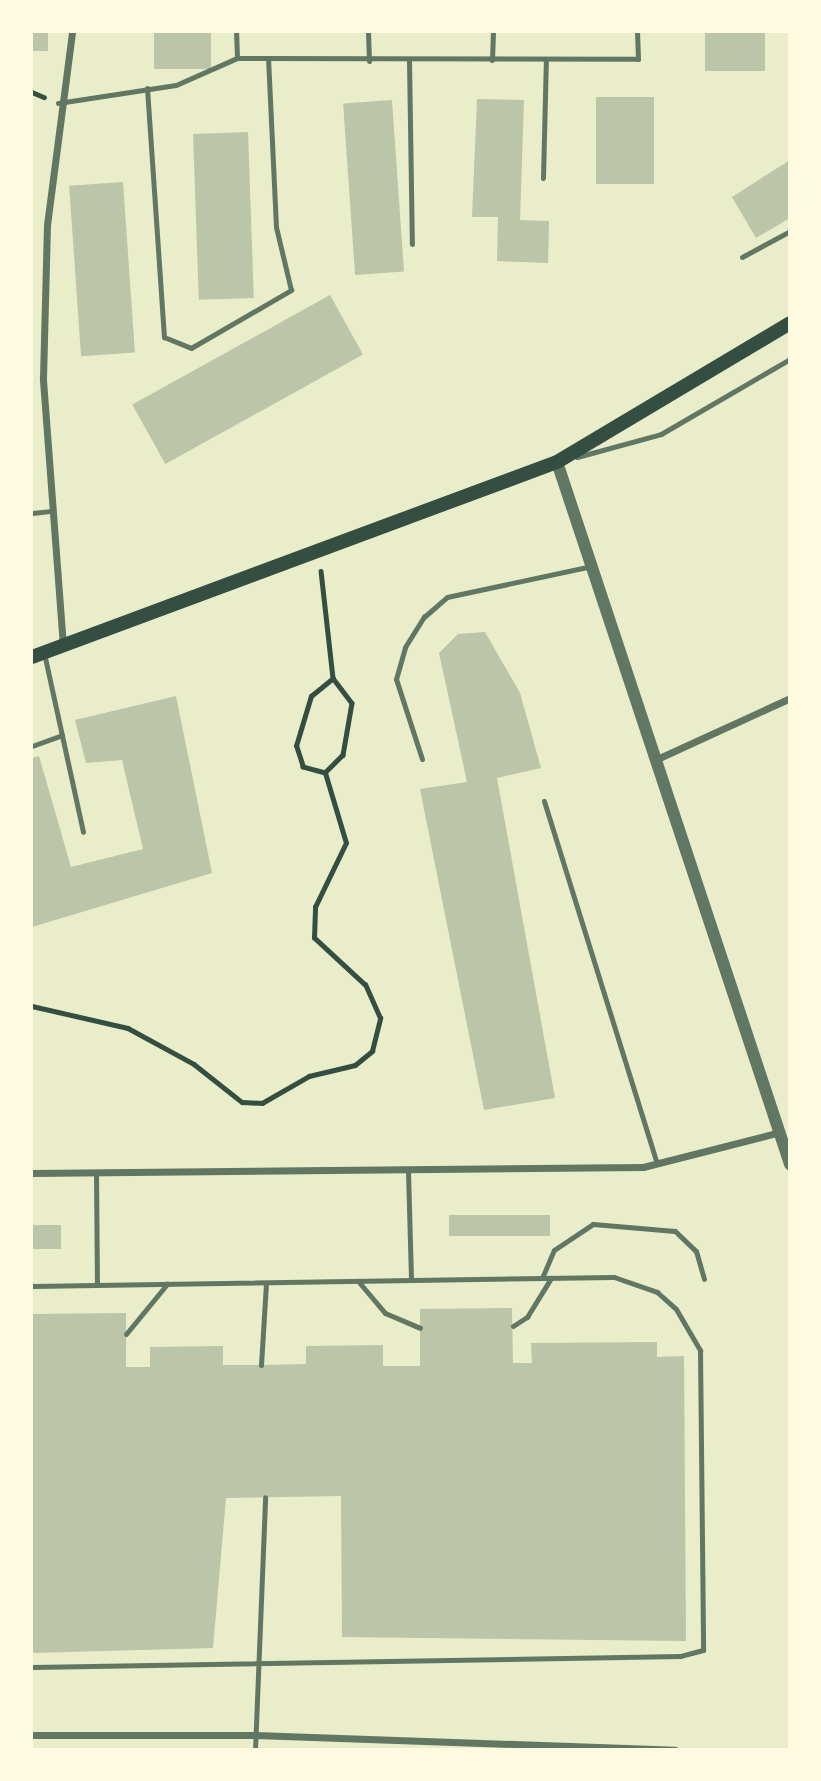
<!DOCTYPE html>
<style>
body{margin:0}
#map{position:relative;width:821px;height:1781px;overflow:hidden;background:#e9edc9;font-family:Manrope,sans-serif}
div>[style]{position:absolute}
.building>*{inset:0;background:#bcc5a7;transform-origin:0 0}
.path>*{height:4.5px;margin:-2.25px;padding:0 2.25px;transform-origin:2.25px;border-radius:2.25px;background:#344e41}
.service>*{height:5px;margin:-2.5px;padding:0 2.5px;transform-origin:2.5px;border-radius:2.5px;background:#617663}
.minor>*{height:7px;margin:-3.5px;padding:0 3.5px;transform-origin:3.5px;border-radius:3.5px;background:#617663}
.tertiary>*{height:12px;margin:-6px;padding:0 6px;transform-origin:6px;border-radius:6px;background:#617663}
.secondary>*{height:14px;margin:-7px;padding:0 7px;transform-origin:7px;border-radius:7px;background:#344e41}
span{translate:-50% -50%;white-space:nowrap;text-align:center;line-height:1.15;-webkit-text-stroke:7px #fefae0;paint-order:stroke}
.frame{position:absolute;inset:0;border:33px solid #fefae0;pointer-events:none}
</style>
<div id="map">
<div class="building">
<div style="left:32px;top:32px;width:16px;height:19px"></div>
<div style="left:154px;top:32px;width:57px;height:37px"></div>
<div style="left:705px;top:32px;width:60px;height:39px"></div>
<div style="left:596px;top:97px;width:58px;height:87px"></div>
<div style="clip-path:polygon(477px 99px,524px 100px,520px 220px,549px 221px,548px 263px,497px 261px,498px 217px,472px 217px)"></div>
<div style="left:392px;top:100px;width:172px;height:49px;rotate:86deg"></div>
<div style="left:248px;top:132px;width:166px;height:55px;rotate:88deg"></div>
<div style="clip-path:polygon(790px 160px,790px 218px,756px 238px,732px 197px)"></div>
<div style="left:123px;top:182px;width:171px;height:54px;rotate:86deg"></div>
<div style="left:330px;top:295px;width:68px;height:226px;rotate:61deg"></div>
<div style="clip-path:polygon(485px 632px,520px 693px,541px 768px,497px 778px,555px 1098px,484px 1110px,420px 789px,467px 782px,439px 653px,458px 634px)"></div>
<div style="clip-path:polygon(176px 696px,212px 873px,32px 927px,32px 758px,39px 756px,71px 867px,143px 849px,122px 760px,86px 763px,75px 720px)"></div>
<div style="left:550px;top:1215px;width:21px;height:101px;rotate:90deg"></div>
<div style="left:32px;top:1225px;width:29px;height:24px"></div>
<div style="clip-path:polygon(512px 1308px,513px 1363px,532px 1363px,531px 1343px,657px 1342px,657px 1357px,684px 1356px,686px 1641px,342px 1637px,341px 1496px,226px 1498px,213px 1648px,32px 1653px,32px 1314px,126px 1313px,126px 1367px,150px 1367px,150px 1347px,223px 1346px,223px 1365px,261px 1365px,306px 1364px,306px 1346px,383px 1345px,383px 1366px,420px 1366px,420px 1309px)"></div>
</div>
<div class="path">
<div style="left:32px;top:92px;width:13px;rotate:23deg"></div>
<div style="left:321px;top:571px;width:108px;rotate:83.6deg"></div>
<div style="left:333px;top:678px;width:31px;rotate:53deg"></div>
<div style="left:352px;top:703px;width:53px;rotate:99.8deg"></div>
<div style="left:343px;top:755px;width:25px;rotate:135deg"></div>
<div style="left:325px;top:773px;width:23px;rotate:-165deg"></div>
<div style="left:303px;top:767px;width:22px;rotate:-108deg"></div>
<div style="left:296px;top:746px;width:52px;rotate:-73.3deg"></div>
<div style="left:311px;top:696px;width:28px;rotate:-39deg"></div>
<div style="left:32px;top:1006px;width:98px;rotate:12.9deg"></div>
<div style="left:128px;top:1028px;width:75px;rotate:28.6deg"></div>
<div style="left:194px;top:1064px;width:61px;rotate:38.4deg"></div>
<div style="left:242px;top:1102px;width:20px;rotate:3deg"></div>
<div style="left:262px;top:1103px;width:54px;rotate:-29.9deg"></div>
<div style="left:309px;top:1076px;width:47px;rotate:-13.4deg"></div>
<div style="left:355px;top:1065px;width:22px;rotate:-39deg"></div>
<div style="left:372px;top:1051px;width:34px;rotate:-76deg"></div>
<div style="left:380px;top:1018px;width:36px;rotate:-114deg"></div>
<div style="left:365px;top:985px;width:69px;rotate:-137.3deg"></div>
<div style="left:314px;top:938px;width:31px;rotate:-88deg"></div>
<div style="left:315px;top:907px;width:71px;rotate:-64.2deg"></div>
<div style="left:346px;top:843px;width:73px;rotate:-106.7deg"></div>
</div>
<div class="service">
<div style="left:368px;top:32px;width:29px;rotate:88deg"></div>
<div style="left:237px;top:58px;width:401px;rotate:0.1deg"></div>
<div style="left:638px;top:59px;width:27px;rotate:-92deg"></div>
<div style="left:409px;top:60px;width:184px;rotate:89.1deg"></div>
<div style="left:492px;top:60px;width:28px;rotate:-88deg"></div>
<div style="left:147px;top:88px;width:250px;rotate:86.1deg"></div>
<div style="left:164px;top:337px;width:29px;rotate:22deg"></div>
<div style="left:191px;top:348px;width:116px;rotate:-30.1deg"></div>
<div style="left:291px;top:290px;width:65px;rotate:-103.4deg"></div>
<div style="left:276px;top:227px;width:168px;rotate:-92.7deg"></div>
<div style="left:58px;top:103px;width:119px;rotate:-8.7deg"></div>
<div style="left:176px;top:85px;width:67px;rotate:-23.9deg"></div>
<div style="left:237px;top:58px;width:26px;rotate:-92deg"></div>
<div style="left:543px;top:178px;width:119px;rotate:-88.6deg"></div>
<div style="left:742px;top:257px;width:55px;rotate:-28.4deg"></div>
<div style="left:577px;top:457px;width:87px;rotate:-15.3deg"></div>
<div style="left:661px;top:434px;width:149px;rotate:-30.2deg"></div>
<div style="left:32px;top:513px;width:18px;rotate:-6deg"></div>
<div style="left:44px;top:653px;width:183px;rotate:77.7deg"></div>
<div style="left:32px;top:746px;width:32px;rotate:-20deg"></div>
<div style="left:422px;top:759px;width:84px;rotate:-108deg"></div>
<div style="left:396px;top:679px;width:33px;rotate:-74deg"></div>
<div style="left:405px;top:647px;width:36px;rotate:-58deg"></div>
<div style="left:424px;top:617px;width:30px;rotate:-41deg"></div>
<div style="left:447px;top:597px;width:147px;rotate:-12.1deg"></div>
<div style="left:544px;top:801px;width:379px;rotate:72.7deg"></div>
<div style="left:408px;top:1171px;width:109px;rotate:88.4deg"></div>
<div style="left:96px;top:1173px;width:112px;rotate:89.5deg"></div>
<div style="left:542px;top:1278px;width:30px;rotate:-67deg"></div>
<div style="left:554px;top:1250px;width:47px;rotate:-33.7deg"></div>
<div style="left:593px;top:1224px;width:82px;rotate:4.9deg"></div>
<div style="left:675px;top:1231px;width:29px;rotate:44deg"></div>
<div style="left:696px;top:1251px;width:29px;rotate:74deg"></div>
<div style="left:358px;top:1281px;width:42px;rotate:49.8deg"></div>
<div style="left:385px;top:1313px;width:38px;rotate:23deg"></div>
<div style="left:32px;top:1286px;width:582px;rotate:-0.89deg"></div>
<div style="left:614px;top:1277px;width:46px;rotate:19.2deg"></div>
<div style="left:657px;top:1292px;width:25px;rotate:42deg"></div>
<div style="left:676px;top:1309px;width:48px;rotate:59.7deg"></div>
<div style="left:700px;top:1350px;width:300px;rotate:89.4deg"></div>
<div style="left:703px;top:1650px;width:23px;rotate:165deg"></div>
<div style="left:681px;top:1656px;width:649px;rotate:179.03deg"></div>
<div style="left:513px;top:1326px;width:17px;rotate:-33deg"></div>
<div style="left:527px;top:1317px;width:46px;rotate:-58.4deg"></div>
<div style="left:126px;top:1334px;width:65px;rotate:-50.6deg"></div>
<div style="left:261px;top:1365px;width:82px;rotate:-86.5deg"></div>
<div style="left:255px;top:1750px;width:253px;rotate:-87.7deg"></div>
</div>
<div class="minor">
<div style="left:63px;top:646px;width:269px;rotate:-94.3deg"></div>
<div style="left:43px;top:378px;width:153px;rotate:-88.5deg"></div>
<div style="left:47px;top:225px;width:195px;rotate:-82.6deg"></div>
<div style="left:657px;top:759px;width:146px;rotate:-24.6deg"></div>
<div style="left:32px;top:1173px;width:611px;rotate:-0.56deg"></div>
<div style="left:643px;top:1167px;width:141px;rotate:-14.3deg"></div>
<div style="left:32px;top:1735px;width:223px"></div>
<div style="left:255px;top:1735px;width:420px;rotate:2deg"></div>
</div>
<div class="tertiary">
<div style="left:557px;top:462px;width:740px;rotate:71.64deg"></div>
</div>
<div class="secondary">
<div style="left:32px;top:657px;width:560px;rotate:-20.38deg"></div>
<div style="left:557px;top:462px;width:271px;rotate:-30.8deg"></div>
</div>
<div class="frame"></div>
</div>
